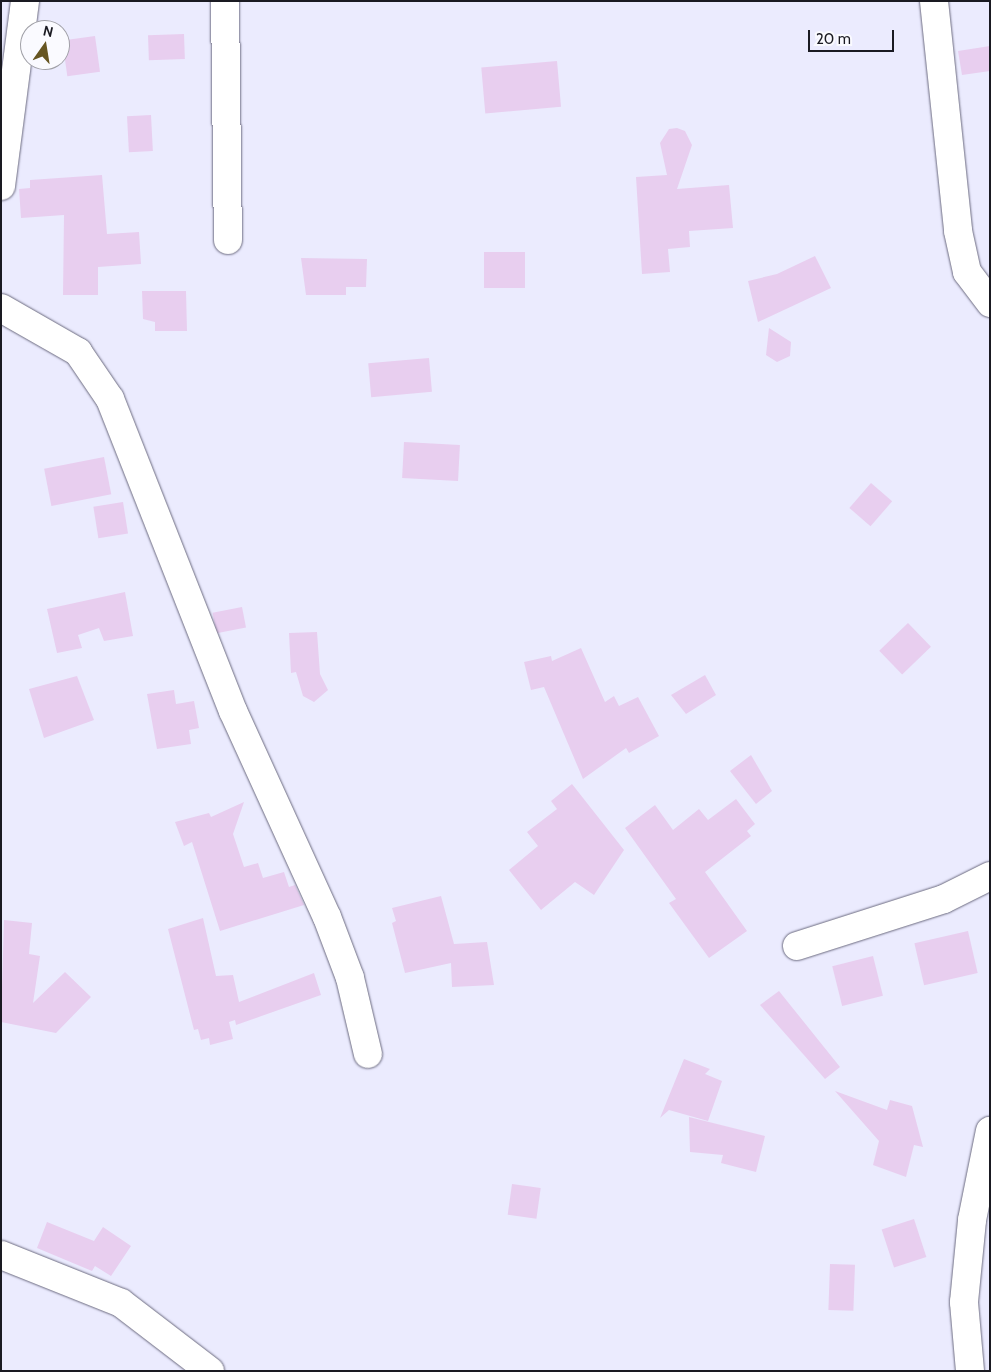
<!DOCTYPE html>
<style>
body{margin:0}
#map{position:relative;width:991px;height:1372px;overflow:hidden;background:#ebebfe;font-family:Cabin,sans-serif}
div>[style]{position:absolute}
.building>*{inset:0;background:#e8ceef;transform-origin:0 0}
.roads{filter:drop-shadow(0 0 1px #6c6b80) drop-shadow(0 0 1px #6c6b80)}
.street>*{height:28px;margin:-14px;padding:0 14px;transform-origin:14px;border-radius:14px;background:#fff}
span{translate:-50% -50%;white-space:nowrap;text-align:center;line-height:1.15;-webkit-text-stroke:4.5px #fafaff;paint-order:stroke}
.frame{position:absolute;inset:0;border:2px solid #1a1a22;pointer-events:none}
.north{position:absolute;left:20px;top:20px;width:50px;height:50px;box-sizing:border-box;background:#fafaff;border:1px solid #a0a0a7;border-radius:50%;rotate:13deg;font-size:14px;font-weight:700;line-height:20px;text-align:center;color:#1a1a22}
.north::after{content:'';display:block;margin:auto;width:18px;height:22px;background:#652;clip-path:polygon(50% 0,100% 100%,50% 72%,0 100%)}
.scale{position:absolute;left:808px;top:30px;width:86px;height:22px;box-sizing:border-box;border:2px solid #1a1a22;border-top:0;padding-left:6px;font-size:15px;line-height:18px;white-space:nowrap;color:#1a1a22;-webkit-text-stroke:4px #fafaff;paint-order:stroke}
</style>
<div id="map">
<div class="building">
<div style="left:184px;top:34px;width:25px;height:36px;rotate:88deg"></div>
<div style="left:95px;top:36px;width:36px;height:33px;rotate:82deg"></div>
<div style="clip-path:polygon(990px 46px,990px 71px,962px 75px,958px 51px)"></div>
<div style="left:557px;top:61px;width:46px;height:76px;rotate:85deg"></div>
<div style="left:151px;top:115px;width:36px;height:24px;rotate:87deg"></div>
<div style="clip-path:polygon(677px 128px,685px 131px,692px 145px,677px 189px,729px 185px,733px 228px,689px 231px,690px 247px,668px 249px,670px 272px,642px 274px,636px 177px,667px 175px,660px 143px,669px 129px)"></div>
<div style="clip-path:polygon(102px 175px,107px 234px,139px 232px,141px 264px,98px 267px,98px 295px,63px 295px,64px 215px,21px 218px,19px 189px,30px 188px,30px 180px)"></div>
<div style="left:484px;top:252px;width:41px;height:36px"></div>
<div style="clip-path:polygon(815px 256px,831px 288px,758px 322px,748px 281px,777px 274px)"></div>
<div style="clip-path:polygon(301px 258px,367px 259px,366px 287px,346px 287px,346px 295px,306px 295px)"></div>
<div style="clip-path:polygon(142px 291px,186px 291px,187px 331px,155px 331px,155px 322px,143px 319px)"></div>
<div style="clip-path:polygon(769px 328px,791px 342px,790px 356px,777px 362px,766px 355px)"></div>
<div style="left:429px;top:358px;width:34px;height:61px;rotate:85deg"></div>
<div style="left:404px;top:442px;width:56px;height:36px;rotate:3deg"></div>
<div style="left:104px;top:457px;width:38px;height:61px;rotate:79deg"></div>
<div style="left:871px;top:483px;width:28px;height:33px;rotate:41deg"></div>
<div style="left:123px;top:502px;width:32px;height:30px;rotate:81deg"></div>
<div style="clip-path:polygon(125px 592px,133px 636px,104px 641px,99px 628px,78px 635px,82px 648px,57px 653px,47px 609px)"></div>
<div style="left:242px;top:607px;width:21px;height:30px;rotate:79deg"></div>
<div style="left:908px;top:623px;width:33px;height:40px;rotate:46deg"></div>
<div style="clip-path:polygon(317px 632px,320px 674px,328px 690px,314px 702px,303px 696px,296px 672px,291px 673px,289px 633px)"></div>
<div style="clip-path:polygon(581px 648px,605px 702px,614px 696px,619px 706px,638px 697px,659px 736px,629px 753px,626px 748px,583px 779px,544px 687px,531px 690px,524px 662px,551px 656px,552px 661px)"></div>
<div style="clip-path:polygon(705px 675px,716px 695px,686px 714px,671px 695px)"></div>
<div style="clip-path:polygon(77px 676px,94px 720px,44px 738px,29px 689px)"></div>
<div style="clip-path:polygon(174px 690px,176px 704px,194px 701px,199px 728px,189px 730px,191px 744px,157px 749px,147px 694px)"></div>
<div style="clip-path:polygon(751px 755px,772px 791px,756px 804px,730px 771px)"></div>
<div style="clip-path:polygon(572px 784px,624px 850px,594px 895px,575px 882px,541px 910px,509px 870px,538px 846px,527px 832px,557px 809px,551px 801px)"></div>
<div style="clip-path:polygon(736px 799px,755px 824px,747px 831px,751px 836px,705px 872px,747px 931px,709px 958px,669px 903px,676px 899px,625px 828px,655px 805px,673px 830px,699px 809px,708px 820px)"></div>
<div style="clip-path:polygon(244px 802px,233px 834px,244px 867px,258px 863px,263px 878px,284px 872px,289px 887px,295px 885px,304px 905px,220px 931px,192px 842px,184px 846px,175px 822px,209px 813px,211px 817px)"></div>
<div style="clip-path:polygon(441px 896px,454px 944px,487px 942px,494px 985px,452px 987px,451px 963px,405px 973px,392px 923px,396px 921px,392px 908px)"></div>
<div style="clip-path:polygon(203px 918px,216px 976px,233px 975px,239px 1002px,314px 973px,321px 995px,236px 1025px,235px 1020px,229px 1022px,233px 1039px,210px 1045px,209px 1038px,201px 1040px,198px 1029px,194px 1030px,168px 929px)"></div>
<div style="clip-path:polygon(4px 920px,32px 923px,29px 954px,40px 956px,33px 1003px,65px 972px,91px 997px,56px 1033px,1px 1022px)"></div>
<div style="left:968px;top:931px;width:43px;height:55px;rotate:77deg"></div>
<div style="left:873px;top:956px;width:41px;height:42px;rotate:76deg"></div>
<div style="clip-path:polygon(779px 991px,840px 1067px,825px 1079px,760px 1005px)"></div>
<div style="clip-path:polygon(684px 1059px,710px 1069px,705px 1074px,722px 1081px,708px 1121px,669px 1110px,660px 1118px)"></div>
<div style="clip-path:polygon(835px 1091px,887px 1110px,890px 1100px,912px 1106px,923px 1147px,914px 1145px,906px 1177px,873px 1165px,879px 1141px)"></div>
<div style="clip-path:polygon(689px 1117px,765px 1136px,756px 1172px,721px 1163px,723px 1155px,690px 1152px)"></div>
<div style="left:512px;top:1184px;width:29px;height:31px;rotate:8deg"></div>
<div style="left:914px;top:1219px;width:40px;height:34px;rotate:72deg"></div>
<div style="clip-path:polygon(47px 1222px,94px 1241px,103px 1227px,131px 1246px,111px 1276px,95px 1266px,92px 1271px,37px 1248px)"></div>
<div style="left:830px;top:1264px;width:25px;height:46px;rotate:2deg"></div>
</div>
<div class="roads">
<div class="street">
<div style="left:225px;top:1px;width:239px;rotate:89.3deg"></div>
<div style="left:934px;top:1px;width:231px;rotate:84deg"></div>
<div style="left:958px;top:231px;width:42px;rotate:77.6deg"></div>
<div style="left:967px;top:272px;width:39px;rotate:53deg"></div>
<div style="left:1px;top:186px;width:187px;rotate:-82.6deg"></div>
<div style="left:1px;top:308px;width:89px;rotate:29.7deg"></div>
<div style="left:78px;top:352px;width:57px;rotate:55.8deg"></div>
<div style="left:110px;top:399px;width:335px;rotate:68.5deg"></div>
<div style="left:233px;top:711px;width:226px;rotate:65.5deg"></div>
<div style="left:327px;top:917px;width:65px;rotate:69.3deg"></div>
<div style="left:350px;top:978px;width:78px;rotate:76.7deg"></div>
<div style="left:797px;top:946px;width:154px;rotate:-17.7deg"></div>
<div style="left:944px;top:899px;width:51px;rotate:-26.6deg"></div>
<div style="left:1px;top:1255px;width:129px;rotate:21.8deg"></div>
<div style="left:121px;top:1303px;width:112px;rotate:37.4deg"></div>
<div style="left:970px;top:1371px;width:69px;rotate:-95deg"></div>
<div style="left:964px;top:1302px;width:82px;rotate:-84.4deg"></div>
<div style="left:972px;top:1220px;width:91px;rotate:-78.6deg"></div>
</div>
</div>
<div class="frame"></div>
<div class="north">N</div>
<div class="scale">20 m</div>
</div>
